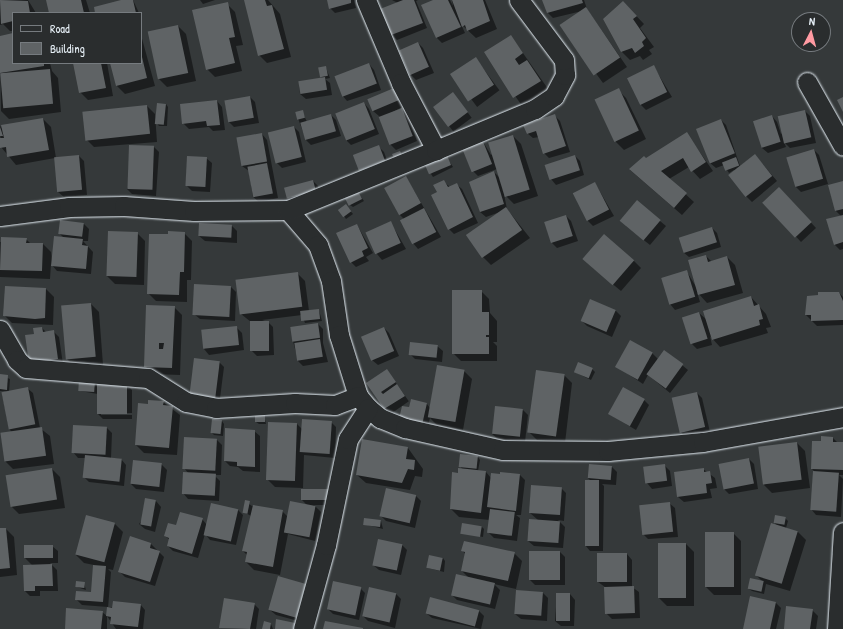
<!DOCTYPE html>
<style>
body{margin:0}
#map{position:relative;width:843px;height:629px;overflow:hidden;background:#35393a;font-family:"Patrick Hand",sans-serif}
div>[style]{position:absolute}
.shadow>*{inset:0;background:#0007;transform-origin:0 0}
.building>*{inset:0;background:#5f6365;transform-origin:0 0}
.roads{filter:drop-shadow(0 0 1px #e8f1f8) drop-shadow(0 0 1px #e8f1f8)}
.minor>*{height:19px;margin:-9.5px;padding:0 9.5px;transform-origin:9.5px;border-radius:9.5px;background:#2a2d2e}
span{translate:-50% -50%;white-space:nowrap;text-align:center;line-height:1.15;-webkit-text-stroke:4px #2a2d2e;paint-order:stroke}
.legend{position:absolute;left:12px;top:12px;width:130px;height:52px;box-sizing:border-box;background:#2a2d2e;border:1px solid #767b7f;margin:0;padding:5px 7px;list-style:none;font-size:12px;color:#e8f1f8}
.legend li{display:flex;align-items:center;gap:8px;height:20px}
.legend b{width:20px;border:1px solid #767b7f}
.north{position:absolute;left:791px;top:12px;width:40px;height:40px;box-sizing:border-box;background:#2a2d2e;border:1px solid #767b7f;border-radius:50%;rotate:6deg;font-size:11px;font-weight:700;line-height:16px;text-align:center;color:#e8f1f8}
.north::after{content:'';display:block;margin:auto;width:14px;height:18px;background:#ff9aa2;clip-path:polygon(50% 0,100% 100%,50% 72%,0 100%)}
</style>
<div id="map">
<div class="shadow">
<div style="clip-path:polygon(0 0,28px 0,36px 13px,13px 13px,13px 31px,10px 31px,3px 24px,0 25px)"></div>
<div style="clip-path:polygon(47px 0,86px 0,90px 13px,50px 13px)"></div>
<div style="clip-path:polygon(125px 0,133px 0,139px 13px,96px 13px)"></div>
<div style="clip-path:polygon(200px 0,215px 0,203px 4px)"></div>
<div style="clip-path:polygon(247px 0,268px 0,280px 14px,291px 57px,267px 63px,259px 55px)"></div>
<div style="clip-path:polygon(328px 0,354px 0,356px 8px,335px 13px,330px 8px)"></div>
<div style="clip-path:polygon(392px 0,418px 0,416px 1px,427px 28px,397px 40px,391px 34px,398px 3px)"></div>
<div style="clip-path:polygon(436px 0,450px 0,453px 6px,452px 0,485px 0,497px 29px,476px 38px,461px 24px,465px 33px,442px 43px,437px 38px,422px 6px)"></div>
<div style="clip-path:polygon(543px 0,584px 0,587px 9px,627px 67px,603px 83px,561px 26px,582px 11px,553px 18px,548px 13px)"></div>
<div style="clip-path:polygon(623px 2px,644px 24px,640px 28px,654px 47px,649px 50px,652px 54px,643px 60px,640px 56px,630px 60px,622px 52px)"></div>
<div style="clip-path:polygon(227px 4px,235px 12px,243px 45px,236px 46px,242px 71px,215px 77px,207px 69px)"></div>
<div style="clip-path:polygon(178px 26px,186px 34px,196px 81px,167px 87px,159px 79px)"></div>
<div style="clip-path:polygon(13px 34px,13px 63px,50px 63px,52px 71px,58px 78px,61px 112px,9px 119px,1px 111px,0 43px)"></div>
<div style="clip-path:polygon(141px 35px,155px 86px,125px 94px,117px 86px,111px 63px,141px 63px)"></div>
<div style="left:511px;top:36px;width:65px;height:31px;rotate:55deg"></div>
<div style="clip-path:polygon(418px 43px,423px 48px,434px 73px,416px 80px,411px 75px)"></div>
<div style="left:476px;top:59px;width:39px;height:28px;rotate:53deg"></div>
<div style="clip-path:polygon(74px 63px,107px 63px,113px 96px,88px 100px,80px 92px)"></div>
<div style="clip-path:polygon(369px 64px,374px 70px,381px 90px,347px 101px,342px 95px)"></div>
<div style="clip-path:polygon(654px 67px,672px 97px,646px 110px,640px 104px)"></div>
<div style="clip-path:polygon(326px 68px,330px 78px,325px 79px,330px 83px,332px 95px,306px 99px,300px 94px,299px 82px,323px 78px,321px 77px)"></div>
<div style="clip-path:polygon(394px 89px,404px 106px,389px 114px,402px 109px,407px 114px,417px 141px,396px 150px,390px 144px,379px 116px,373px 111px)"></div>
<div style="clip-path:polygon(618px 90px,626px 98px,646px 139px,624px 150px,616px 142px)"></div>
<div style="left:453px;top:93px;width:31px;height:23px;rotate:53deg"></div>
<div style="clip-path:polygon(250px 97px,255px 102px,259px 123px,234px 127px,229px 122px,225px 101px)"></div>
<div style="clip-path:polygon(217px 101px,222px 107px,225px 130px,213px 131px,209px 127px,189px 129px,183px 123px)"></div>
<div style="clip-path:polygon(364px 103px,369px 109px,379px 134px,351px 145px,346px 140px)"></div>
<div style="clip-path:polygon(166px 104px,168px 107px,167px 126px,159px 126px,157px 123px)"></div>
<div style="clip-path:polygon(147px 106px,155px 114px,157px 142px,94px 147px,86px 139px)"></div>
<div style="clip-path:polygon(302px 111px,307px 122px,331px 115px,336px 120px,341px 136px,311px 145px,306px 140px,296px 113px)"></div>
<div style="clip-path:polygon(805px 111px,810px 116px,816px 143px,790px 148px,784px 142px,786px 147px,768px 153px,762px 148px,772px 116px,777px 122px,781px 134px)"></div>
<div style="clip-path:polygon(555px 116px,560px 121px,570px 152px,549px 158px,544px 153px,539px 137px,533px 138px,527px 133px)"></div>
<div style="clip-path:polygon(43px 119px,51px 127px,56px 158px,79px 156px,84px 161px,87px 195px,64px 197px,58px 192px,55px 158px,16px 165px,1px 147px,0 126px,3px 129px)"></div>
<div style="clip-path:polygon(721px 120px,726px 125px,740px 166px,755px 155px,777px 181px,752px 202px,746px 196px,734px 170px,729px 173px,724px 165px,716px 168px,710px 163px)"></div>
<div style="clip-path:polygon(294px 127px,299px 132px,306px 162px,282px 168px,276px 162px)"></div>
<div style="clip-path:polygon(262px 134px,267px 140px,278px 198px,259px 202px,253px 197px,249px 171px,242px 166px)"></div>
<div style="clip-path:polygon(687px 134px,713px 171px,700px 179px,689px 167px,669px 179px,694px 202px,682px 215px,630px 170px)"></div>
<div style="clip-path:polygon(513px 136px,521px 144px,538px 196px,514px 204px,504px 194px,507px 209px,530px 238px,491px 265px,483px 257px,500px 212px,486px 217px,480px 212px,494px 172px,501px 179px,497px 169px,478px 176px,473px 171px,482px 140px,491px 155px)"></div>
<div style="clip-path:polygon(378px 146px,384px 152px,389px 166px,365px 175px)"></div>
<div style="clip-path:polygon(154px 147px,159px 152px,156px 196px,132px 194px,127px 189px)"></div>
<div style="clip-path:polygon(814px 150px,819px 155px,828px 184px,801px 192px,795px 186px)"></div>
<div style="clip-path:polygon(445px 155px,453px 167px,433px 177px,431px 174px)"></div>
<div style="clip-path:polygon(575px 156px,580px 161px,584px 175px,556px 185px,551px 179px)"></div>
<div style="clip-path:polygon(206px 158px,212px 163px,210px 192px,192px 191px,187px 186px)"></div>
<div style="clip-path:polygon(406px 177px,441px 237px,418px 249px,413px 243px,405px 220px,399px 214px)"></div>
<div style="clip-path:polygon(313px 181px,318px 186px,320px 196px,293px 202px,288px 197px)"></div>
<div style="clip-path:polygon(444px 182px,450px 187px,456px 184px,462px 189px,478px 223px,454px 234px,449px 229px,438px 193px)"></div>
<div style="clip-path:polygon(843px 182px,843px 249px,840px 250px,834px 244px,841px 216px,836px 211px,829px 186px)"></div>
<div style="clip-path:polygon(595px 183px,614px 216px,593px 226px,588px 221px)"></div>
<div style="clip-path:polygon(358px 193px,364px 201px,353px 207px,350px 205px)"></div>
<div style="clip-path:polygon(784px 193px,816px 228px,801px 242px,764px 202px)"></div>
<div style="clip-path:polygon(637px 202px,666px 226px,650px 245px,626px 226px)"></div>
<div style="clip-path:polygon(348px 208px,353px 214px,346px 219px,344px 216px)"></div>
<div style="clip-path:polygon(566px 216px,571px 221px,578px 241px,557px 248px,552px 243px)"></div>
<div style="clip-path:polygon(391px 223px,406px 249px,382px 260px,377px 254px)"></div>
<div style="clip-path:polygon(84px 224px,89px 229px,88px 241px,83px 241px,93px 252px,91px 274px,57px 271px,51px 264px,50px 279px,0 277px,0 242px,26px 239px,31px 244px,43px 244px,51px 252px,52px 261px,64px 238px,59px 233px)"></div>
<div style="clip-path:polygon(357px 225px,373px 253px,366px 257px,369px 261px,356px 267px,351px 262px)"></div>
<div style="clip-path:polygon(232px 226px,237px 231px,237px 243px,205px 241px,199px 236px)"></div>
<div style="clip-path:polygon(712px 228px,717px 233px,721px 247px,689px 257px,683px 252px)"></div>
<div style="clip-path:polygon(137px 233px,145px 241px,144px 285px,115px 284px,107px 276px)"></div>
<div style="clip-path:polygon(184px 233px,192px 241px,191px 280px,187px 280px,187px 302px,156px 301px,148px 293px,169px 235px)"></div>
<div style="clip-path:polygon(706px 256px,712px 262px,727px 257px,735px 265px,743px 293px,707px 303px,697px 292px,700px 302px,675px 310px,670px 304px,687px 272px,698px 290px)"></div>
<div style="clip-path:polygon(633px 260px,641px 268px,621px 291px,592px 267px)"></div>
<div style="clip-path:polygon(297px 273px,305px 281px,309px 311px,319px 310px,322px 321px,305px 323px,302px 315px,262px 320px,268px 322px,273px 327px,274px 355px,257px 356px,251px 350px,251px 322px,241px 314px)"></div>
<div style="clip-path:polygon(6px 287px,46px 289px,54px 297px,53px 325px,12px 323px,4px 315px)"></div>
<div style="clip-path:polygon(231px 287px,236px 292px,235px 321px,200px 319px,194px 314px)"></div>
<div style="clip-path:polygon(481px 291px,489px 299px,490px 313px,497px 321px,497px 342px,493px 342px,497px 346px,497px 361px,461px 361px,453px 353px)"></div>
<div style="clip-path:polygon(839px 293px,843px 297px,843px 325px,817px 326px,806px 315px)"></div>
<div style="clip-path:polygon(751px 297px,766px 314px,771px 327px,766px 328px,768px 333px,720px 347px,710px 336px,712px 345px,697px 349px,692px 344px,699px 313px,707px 320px)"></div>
<div style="clip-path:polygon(591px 300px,616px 311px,621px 316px,612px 337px,587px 326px,582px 321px)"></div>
<div style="clip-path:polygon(91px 304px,99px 312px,103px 365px,75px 367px,67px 359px)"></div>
<div style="clip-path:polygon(174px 307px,182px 315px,180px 375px,153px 374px,145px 366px)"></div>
<div style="clip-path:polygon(318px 324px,323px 329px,323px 343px,328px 362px,303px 366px,298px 361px,293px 341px)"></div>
<div style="clip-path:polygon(236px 327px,242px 333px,244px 350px,209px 355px,204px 349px)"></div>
<div style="clip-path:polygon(42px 328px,47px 333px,53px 331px,59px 337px,63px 364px,36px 368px,35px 334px)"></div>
<div style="clip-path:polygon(384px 328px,389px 333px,399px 356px,378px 365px,372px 360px,363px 337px)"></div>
<div style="clip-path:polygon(437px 346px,443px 351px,442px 362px,415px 359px,410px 354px)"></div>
<div style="clip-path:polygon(665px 351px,688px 370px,670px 393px,648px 375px,643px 384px,616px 366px,652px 353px,658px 359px)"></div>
<div style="clip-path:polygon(219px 362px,224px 367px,219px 406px,196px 403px)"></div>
<div style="clip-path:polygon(592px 369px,595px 372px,591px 380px,575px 372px)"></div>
<div style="left:387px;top:370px;width:38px;height:24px;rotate:55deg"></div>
<div style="clip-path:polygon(464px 371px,472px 379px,463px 430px,437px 425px,430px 418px,427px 429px,409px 408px,411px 400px,427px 404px,430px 408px)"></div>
<div style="clip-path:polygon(0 375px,10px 379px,9px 392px,27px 388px,33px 393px,40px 428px,50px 436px,54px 464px,13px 469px,5px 461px,12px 432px,9px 429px,2px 393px,8px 391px,0 391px)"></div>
<div style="clip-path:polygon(564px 375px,572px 383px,565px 443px,537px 440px,529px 432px)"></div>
<div style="clip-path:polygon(95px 382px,97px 384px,127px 385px,132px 390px,132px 413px,101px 413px,101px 415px,132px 415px,132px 419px,103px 419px,98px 414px,98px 394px,80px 391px)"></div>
<div style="clip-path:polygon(697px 393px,702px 398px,710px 432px,686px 438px,681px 432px)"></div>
<div style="clip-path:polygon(644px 400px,649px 405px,636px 430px,609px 414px)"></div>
<div style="clip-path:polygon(163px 402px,180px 415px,177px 455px,144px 453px,136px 445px)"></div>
<div style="clip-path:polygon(523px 410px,528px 415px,525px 442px,498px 439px,492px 434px)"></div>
<div style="clip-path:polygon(264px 415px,266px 424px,259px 424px,256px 422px)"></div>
<div style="clip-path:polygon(222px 421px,224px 424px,223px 436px,214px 435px,212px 433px)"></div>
<div style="clip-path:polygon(331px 422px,336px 427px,335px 458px,304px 455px,303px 488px,275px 487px,267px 479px,297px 424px,302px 429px)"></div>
<div style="clip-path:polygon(107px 428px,112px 433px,111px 458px,121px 459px,126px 465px,124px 486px,89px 482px,84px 477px,86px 458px,78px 458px,73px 452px)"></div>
<div style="clip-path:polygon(254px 431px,260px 436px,260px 472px,243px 471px,238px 467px,230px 466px,225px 461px)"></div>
<div style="clip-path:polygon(185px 438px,217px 440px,222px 445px,221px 475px,214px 475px,220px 481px,219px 501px,188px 499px,183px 493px,189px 474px,184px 468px)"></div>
<div style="clip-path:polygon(833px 438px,838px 443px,843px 443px,843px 475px,839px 475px,843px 479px,841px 517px,816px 515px,811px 509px,814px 471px,812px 469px,822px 442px)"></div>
<div style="clip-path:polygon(797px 443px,805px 451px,810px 488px,772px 493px,764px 485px)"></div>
<div style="clip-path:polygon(408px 448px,423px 469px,422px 477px,415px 476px,410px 490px,366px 483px,357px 475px)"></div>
<div style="clip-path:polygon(478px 457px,480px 460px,478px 471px,486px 472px,491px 478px,520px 475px,525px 480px,521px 515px,516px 515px,520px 518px,517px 541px,494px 538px,489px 533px,490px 520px,459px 517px,451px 509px,459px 474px,463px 470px,460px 466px)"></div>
<div style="clip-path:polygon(749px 459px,754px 464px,758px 489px,729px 494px,724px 489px)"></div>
<div style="clip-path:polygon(161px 464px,167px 470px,164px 492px,136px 489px,131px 484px)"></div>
<div style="clip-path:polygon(665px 466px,670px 471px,672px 486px,652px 489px,647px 483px)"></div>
<div style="clip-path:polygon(612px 467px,617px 472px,616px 485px,602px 484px,604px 486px,603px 551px,590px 551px,585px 545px,591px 481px,588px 478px)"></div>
<div style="clip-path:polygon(52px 469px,60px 477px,65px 508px,19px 514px,11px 506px)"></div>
<div style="clip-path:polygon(703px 469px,715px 478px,717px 488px,710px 489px,712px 498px,684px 502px,678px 497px,675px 473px)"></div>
<div style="clip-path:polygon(561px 488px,566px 493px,564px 521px,558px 520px,565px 527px,563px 548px,534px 546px,528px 541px,538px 520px,530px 513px)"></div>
<div style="clip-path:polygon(387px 489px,416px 496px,421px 501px,415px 528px,386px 521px,381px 516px)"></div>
<div style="clip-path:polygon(302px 490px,330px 490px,336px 505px,314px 505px,321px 512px,315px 541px,288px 534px,280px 575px,254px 570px,246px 562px,247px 555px,243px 551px,251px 516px,244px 512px,246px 502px,252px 506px,282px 511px,288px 517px,307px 505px,302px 500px)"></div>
<div style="clip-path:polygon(156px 501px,161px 507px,155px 532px,145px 529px,139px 524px)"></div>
<div style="clip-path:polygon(669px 503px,675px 508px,678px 537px,648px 539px,643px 534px)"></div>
<div style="clip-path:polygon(238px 510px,243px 515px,236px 545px,210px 540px,205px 534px,198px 558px,173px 551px,168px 546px,170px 540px,165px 536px,176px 526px,202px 519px,207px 525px)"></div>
<div style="clip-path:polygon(785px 518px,788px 521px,786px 528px,798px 532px,806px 540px,790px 591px,766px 584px,764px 594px,752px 591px,749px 589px,763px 582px,757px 576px,777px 526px,774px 522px)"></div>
<div style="clip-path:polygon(381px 521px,383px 529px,364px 524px)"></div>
<div style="clip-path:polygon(115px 524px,123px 532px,113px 570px,108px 569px,111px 572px,108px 608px,140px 604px,145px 610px,143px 629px,116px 629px,107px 616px,107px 629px,66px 629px,102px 612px,107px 616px,108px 607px,82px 605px,76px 599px,92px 593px,94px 565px,84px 563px,76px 555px)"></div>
<div style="clip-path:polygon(481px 526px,484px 529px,483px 537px,462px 533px)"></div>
<div style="clip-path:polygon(0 529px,6px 529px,14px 537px,17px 575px,0 577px)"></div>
<div style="clip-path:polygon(733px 533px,741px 541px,741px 595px,714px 595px,706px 587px)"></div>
<div style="clip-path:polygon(151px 544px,164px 557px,155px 586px,125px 577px,120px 572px)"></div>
<div style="clip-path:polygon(659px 544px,686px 544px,694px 552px,694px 606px,667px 606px,659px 598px)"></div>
<div style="clip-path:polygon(402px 545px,407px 550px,401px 575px,379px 570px,373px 565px)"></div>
<div style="clip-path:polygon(52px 546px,58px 551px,58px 563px,50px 563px,57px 570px,58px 591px,40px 591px,40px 596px,30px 596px,25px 591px,32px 565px,25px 558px)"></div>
<div style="clip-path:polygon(463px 551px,514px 553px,522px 561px,516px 589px,494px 584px,500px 590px,495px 609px,457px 600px,452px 595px,469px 578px,462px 571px,465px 554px)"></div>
<div style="clip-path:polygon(560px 552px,565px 557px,565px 585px,535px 585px,529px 579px)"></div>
<div style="clip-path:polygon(627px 554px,632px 560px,632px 587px,639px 592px,640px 618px,612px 619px,606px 613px,605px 587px,598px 582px)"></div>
<div style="clip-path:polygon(443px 558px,445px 561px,444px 572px,428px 568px)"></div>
<div style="clip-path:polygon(279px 578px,302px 622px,276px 615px,270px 610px)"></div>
<div style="clip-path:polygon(84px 583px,86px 590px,77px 587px)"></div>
<div style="clip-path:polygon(360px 588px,365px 593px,359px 620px,333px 614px,328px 609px)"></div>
<div style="clip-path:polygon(370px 588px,396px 594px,401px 599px,395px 628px,368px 621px,363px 616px)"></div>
<div style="clip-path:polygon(517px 591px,543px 593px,548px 598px,547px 621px,521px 619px,515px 614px)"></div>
<div style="clip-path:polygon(557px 594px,570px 594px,575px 600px,574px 626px,561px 626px,555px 621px)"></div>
<div style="clip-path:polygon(431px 598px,479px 611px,484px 616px,481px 629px,432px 618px,426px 613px)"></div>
<div style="clip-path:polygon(775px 602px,781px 608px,776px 629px,744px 629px)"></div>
<div style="clip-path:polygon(254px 604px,259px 609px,256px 629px,220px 628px)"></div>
<div style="clip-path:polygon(812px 610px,818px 616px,816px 629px,785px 629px)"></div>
<div style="clip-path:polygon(264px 623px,271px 624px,273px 629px,263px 629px)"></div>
</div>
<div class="building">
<div style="clip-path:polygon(0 0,28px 1px,30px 13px,13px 13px,13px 21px,1px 24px)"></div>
<div style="clip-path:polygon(46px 0,81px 0,84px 13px,49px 13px)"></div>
<div style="clip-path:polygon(121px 0,133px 0,136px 13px,95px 13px,94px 7px)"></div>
<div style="clip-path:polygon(244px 0,265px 0,267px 6px,272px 5px,284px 49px,258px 56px)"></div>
<div style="clip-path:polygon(327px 0,351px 0,351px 3px,329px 9px)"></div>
<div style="clip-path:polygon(403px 0,414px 0,423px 23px,391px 35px,380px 9px)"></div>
<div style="clip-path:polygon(433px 0,448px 0,461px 27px,436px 38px,421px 5px)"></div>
<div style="clip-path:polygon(452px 0,483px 0,490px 21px,467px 31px,465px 25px,462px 27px)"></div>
<div style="clip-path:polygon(542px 0,582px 0,583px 3px,547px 13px)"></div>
<div style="clip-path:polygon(623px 1px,637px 16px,633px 19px,646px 38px,642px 42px,644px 46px,635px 53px,632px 48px,621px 52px,603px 19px)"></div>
<div style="clip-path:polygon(228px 2px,235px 37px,229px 38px,235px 63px,206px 70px,192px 10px)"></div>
<div style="left:586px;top:7px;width:61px;height:32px;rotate:56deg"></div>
<div style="left:178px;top:25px;width:49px;height:31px;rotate:78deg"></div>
<div style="clip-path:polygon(13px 33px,13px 63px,44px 63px,44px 66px,0 73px,0 36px)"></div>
<div style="clip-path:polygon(511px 35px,523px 53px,515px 59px,519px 65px,527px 60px,541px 81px,513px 98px,484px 52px)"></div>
<div style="left:418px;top:42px;width:27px;height:21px;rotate:66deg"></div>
<div style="clip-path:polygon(142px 57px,147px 78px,116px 86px,110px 63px,141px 63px)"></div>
<div style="left:476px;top:57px;width:33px;height:31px;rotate:57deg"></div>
<div style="clip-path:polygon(73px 63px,101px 63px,106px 88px,79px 93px)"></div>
<div style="left:369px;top:63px;width:22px;height:37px;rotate:69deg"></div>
<div style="left:654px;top:65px;width:30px;height:30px;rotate:64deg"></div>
<div style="left:326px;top:66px;width:10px;height:8px;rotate:79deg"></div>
<div style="left:50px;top:69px;width:35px;height:50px;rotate:85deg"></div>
<div style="left:325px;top:77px;width:13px;height:27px;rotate:81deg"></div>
<div style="left:394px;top:88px;width:13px;height:29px;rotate:67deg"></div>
<div style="left:619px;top:88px;width:47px;height:27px;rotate:65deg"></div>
<div style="left:453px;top:92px;width:25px;height:25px;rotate:53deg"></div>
<div style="left:250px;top:96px;width:22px;height:26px;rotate:80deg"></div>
<div style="clip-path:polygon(843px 97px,843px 112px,837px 100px)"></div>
<div style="clip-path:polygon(217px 100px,220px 125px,207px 126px,206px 121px,182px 124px,180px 104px)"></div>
<div style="left:364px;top:102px;width:29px;height:31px;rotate:68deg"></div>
<div style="left:157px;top:103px;width:9px;height:21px;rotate:6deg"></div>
<div style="left:147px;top:105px;width:29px;height:65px;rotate:84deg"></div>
<div style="left:402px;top:108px;width:30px;height:25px;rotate:69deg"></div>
<div style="left:303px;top:110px;width:8px;height:8px;rotate:76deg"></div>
<div style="left:805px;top:110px;width:28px;height:28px;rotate:77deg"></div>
<div style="left:331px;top:114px;width:18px;height:32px;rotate:74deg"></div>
<div style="clip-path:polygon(555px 114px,566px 146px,543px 154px,536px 131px,527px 134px,523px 125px)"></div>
<div style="left:772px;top:115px;width:28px;height:20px;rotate:72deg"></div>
<div style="clip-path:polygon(43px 118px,49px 150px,7px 157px,6px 147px,0 148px,0 138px,4px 138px,1px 125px)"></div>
<div style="left:721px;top:119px;width:37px;height:27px;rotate:68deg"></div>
<div style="left:294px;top:126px;width:32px;height:27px;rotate:76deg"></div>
<div style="clip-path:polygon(0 127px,3px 136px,0 136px)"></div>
<div style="clip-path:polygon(687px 132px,706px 162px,691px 172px,683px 158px,661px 171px,687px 193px,674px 208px,629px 169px,644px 156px,646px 158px)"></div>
<div style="left:262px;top:133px;width:29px;height:26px;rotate:80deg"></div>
<div style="left:513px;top:135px;width:57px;height:26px;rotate:73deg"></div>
<div style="left:482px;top:139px;width:27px;height:22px;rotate:68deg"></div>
<div style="left:129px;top:145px;width:25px;height:44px;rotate:2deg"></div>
<div style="left:379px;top:145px;width:17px;height:28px;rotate:69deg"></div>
<div style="left:814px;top:149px;width:31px;height:29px;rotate:73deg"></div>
<div style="clip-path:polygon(400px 151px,404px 159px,396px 162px,392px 154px)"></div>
<div style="left:446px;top:153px;width:13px;height:24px;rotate:67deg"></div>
<div style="left:755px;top:154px;width:28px;height:34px;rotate:52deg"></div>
<div style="left:79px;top:155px;width:35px;height:25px;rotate:85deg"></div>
<div style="left:575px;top:155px;width:16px;height:32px;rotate:72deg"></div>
<div style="left:187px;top:156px;width:20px;height:30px;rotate:3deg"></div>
<div style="left:736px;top:157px;width:9px;height:15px;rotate:69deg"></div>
<div style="left:267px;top:163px;width:31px;height:20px;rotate:79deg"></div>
<div style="clip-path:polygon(494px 171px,504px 204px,480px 212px,469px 182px)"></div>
<div style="left:406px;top:176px;width:31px;height:25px;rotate:61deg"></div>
<div style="left:313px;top:180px;width:11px;height:30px;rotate:75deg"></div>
<div style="clip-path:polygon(444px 180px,448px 187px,457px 183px,473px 217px,448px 230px,431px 195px,437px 192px,433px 185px)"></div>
<div style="clip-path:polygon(843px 181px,843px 209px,835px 211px,828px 185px)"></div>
<div style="left:595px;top:182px;width:31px;height:25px;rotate:63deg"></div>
<div style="left:779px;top:187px;width:48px;height:23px;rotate:47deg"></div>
<div style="left:358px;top:191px;width:9px;height:15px;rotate:63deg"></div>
<div style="left:637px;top:200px;width:31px;height:27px;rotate:40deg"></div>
<div style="left:346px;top:204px;width:9px;height:10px;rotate:54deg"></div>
<div style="left:506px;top:207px;width:28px;height:49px;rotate:55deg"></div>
<div style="left:424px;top:208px;width:27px;height:27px;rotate:63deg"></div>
<div style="left:566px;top:215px;width:22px;height:23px;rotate:72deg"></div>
<div style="clip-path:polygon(843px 215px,843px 242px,834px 245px,826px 219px)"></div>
<div style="left:60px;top:220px;width:24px;height:14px;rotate:7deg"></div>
<div style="left:391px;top:221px;width:24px;height:28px;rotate:66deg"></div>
<div style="left:199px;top:223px;width:33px;height:13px;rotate:3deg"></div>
<div style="clip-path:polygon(357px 224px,368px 248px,362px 251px,364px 256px,350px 263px,336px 233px)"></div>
<div style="left:712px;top:227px;width:16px;height:35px;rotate:72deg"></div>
<div style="left:108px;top:231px;width:30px;height:45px;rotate:2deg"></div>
<div style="clip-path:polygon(168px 231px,185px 232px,184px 272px,180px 272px,179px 295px,147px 294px,149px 234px,168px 234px)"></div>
<div style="left:604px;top:234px;width:40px;height:33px;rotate:41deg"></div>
<div style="clip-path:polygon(54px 236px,83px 239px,82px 245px,88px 246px,86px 269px,51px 266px)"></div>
<div style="clip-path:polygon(1px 237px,27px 238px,26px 243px,43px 243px,42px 271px,0 270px)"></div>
<div style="clip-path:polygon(706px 255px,708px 262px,727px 256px,735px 285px,698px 295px,688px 260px)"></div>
<div style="left:687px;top:270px;width:28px;height:27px;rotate:73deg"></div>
<div style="left:298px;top:272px;width:35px;height:63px;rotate:83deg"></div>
<div style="left:194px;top:284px;width:37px;height:31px;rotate:3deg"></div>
<div style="clip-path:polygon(5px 286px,46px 288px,45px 318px,35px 319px,3px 316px)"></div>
<div style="clip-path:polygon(452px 290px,482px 290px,482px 312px,489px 312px,489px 335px,486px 335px,486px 337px,489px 337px,489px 354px,452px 354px)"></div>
<div style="clip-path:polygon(818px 292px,839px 292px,843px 301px,843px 320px,811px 321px,811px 315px,805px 315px,807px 296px,818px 295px)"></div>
<div style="clip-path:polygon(751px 296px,754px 306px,759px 304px,763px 319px,759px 320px,760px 325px,712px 340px,703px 311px)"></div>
<div style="left:590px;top:299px;width:28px;height:24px;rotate:23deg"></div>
<div style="left:91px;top:303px;width:54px;height:30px;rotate:85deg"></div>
<div style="clip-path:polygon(evenodd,146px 305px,175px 306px,172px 368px,144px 367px,146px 305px,159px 343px,164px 343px,163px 349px,159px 349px,159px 343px)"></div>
<div style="left:319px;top:309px;width:10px;height:19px;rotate:84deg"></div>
<div style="left:699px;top:312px;width:28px;height:18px;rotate:72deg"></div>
<div style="left:250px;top:321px;width:19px;height:30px"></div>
<div style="left:318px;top:323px;width:15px;height:28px;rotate:82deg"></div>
<div style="left:237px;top:326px;width:19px;height:36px;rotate:84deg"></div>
<div style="clip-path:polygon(42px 327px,43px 332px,54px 330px,58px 359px,29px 363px,25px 335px,34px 334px,33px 328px)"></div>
<div style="left:384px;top:327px;width:26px;height:25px;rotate:67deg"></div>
<div style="left:320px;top:339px;width:18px;height:26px;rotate:81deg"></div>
<div style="left:630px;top:340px;width:26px;height:31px;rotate:29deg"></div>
<div style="left:410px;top:342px;width:28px;height:13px;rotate:6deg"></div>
<div style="left:664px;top:350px;width:24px;height:30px;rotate:36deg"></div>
<div style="left:194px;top:358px;width:26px;height:41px;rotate:7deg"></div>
<div style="left:578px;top:362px;width:16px;height:11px;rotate:22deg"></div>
<div style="left:437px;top:365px;width:28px;height:53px;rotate:10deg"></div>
<div style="clip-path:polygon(387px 369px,396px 382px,381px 392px,383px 394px,397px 384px,405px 396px,384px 409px,366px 383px)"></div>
<div style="left:536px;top:370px;width:29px;height:63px;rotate:8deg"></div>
<div style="clip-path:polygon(0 374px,8px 375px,7px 390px,0 389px)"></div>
<div style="left:79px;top:380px;width:16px;height:11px;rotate:4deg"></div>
<div style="left:97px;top:384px;width:30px;height:30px"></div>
<div style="left:28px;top:387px;width:38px;height:27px;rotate:79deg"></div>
<div style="left:623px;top:387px;width:25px;height:31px;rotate:29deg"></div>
<div style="left:697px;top:392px;width:36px;height:26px;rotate:77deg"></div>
<div style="clip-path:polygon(411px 399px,427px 403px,422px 425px,399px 419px,402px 406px,409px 407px)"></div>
<div style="clip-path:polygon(148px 400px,164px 401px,163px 405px,173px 406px,169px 448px,135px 445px,138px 403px,148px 404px)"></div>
<div style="left:495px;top:406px;width:28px;height:28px;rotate:6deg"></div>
<div style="left:255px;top:414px;width:10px;height:8px"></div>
<div style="left:212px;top:419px;width:10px;height:14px;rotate:6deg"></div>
<div style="left:302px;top:419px;width:30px;height:33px;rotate:4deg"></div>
<div style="left:268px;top:422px;width:29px;height:58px;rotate:2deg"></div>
<div style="left:73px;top:425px;width:34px;height:28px;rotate:3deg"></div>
<div style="left:42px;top:427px;width:29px;height:42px;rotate:82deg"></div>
<div style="clip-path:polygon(225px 428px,255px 430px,255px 467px,237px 466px,237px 462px,224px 461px)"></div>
<div style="clip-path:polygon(821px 436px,833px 437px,833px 442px,843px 442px,843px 470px,811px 469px,812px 441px,821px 441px)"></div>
<div style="left:184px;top:437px;width:33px;height:32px;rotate:3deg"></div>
<div style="clip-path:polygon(362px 439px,408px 447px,406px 459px,415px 460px,414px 470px,408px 469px,402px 483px,356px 475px)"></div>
<div style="left:797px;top:442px;width:38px;height:39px;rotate:83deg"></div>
<div style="left:460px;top:454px;width:18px;height:13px;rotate:6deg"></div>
<div style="left:85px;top:455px;width:37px;height:23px;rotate:6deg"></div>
<div style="left:749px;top:458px;width:26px;height:31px;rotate:79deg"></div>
<div style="left:133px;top:460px;width:29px;height:24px;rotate:6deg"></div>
<div style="left:589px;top:464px;width:23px;height:14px;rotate:5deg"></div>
<div style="left:665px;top:464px;width:17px;height:22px;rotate:83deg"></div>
<div style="left:52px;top:468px;width:32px;height:47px;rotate:81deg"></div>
<div style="clip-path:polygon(458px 468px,486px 471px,481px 513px,450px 509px,452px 472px,458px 473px)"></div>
<div style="clip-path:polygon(704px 468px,704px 472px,710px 471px,712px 483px,706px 484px,707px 493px,677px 497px,674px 472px)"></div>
<div style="left:813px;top:471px;width:26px;height:39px;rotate:4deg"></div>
<div style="left:183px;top:472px;width:33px;height:22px;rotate:3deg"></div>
<div style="clip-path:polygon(500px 472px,520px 474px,516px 511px,487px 507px,491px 473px,500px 474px)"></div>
<div style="left:585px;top:480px;width:14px;height:66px"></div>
<div style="left:531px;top:485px;width:31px;height:28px;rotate:4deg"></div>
<div style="left:386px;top:488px;width:31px;height:29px;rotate:13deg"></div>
<div style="left:301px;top:489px;width:29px;height:11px"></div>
<div style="left:145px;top:498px;width:11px;height:27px;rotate:10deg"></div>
<div style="left:245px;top:500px;width:5px;height:13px;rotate:11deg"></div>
<div style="left:290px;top:501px;width:26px;height:32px;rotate:11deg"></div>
<div style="left:670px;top:502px;width:30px;height:31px;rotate:84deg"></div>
<div style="left:211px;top:503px;width:28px;height:33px;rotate:13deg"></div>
<div style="clip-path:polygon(253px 505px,283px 510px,273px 567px,245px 562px,247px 552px,242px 551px)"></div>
<div style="left:490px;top:509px;width:25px;height:24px;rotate:7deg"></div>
<div style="clip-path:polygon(180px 512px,203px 518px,192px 554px,167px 546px,169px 538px,164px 536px,168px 523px,176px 525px)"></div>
<div style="left:86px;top:515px;width:30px;height:41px;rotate:15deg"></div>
<div style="left:775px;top:515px;width:11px;height:8px;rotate:10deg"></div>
<div style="left:364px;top:518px;width:17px;height:7px;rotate:7deg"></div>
<div style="left:529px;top:519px;width:31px;height:22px;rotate:4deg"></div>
<div style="left:462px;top:523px;width:20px;height:11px;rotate:9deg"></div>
<div style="left:771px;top:523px;width:28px;height:55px;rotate:17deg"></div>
<div style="clip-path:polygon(0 528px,6px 528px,10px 568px,0 569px)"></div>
<div style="left:705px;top:532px;width:29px;height:55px"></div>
<div style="clip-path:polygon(130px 536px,151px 543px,150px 548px,160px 551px,150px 582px,118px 572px)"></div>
<div style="left:378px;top:539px;width:25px;height:27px;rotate:12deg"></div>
<div style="clip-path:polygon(464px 541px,515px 552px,508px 581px,461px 571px,465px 552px,461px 551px)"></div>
<div style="left:658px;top:543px;width:28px;height:55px"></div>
<div style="left:53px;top:545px;width:13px;height:29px;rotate:90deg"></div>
<div style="left:529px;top:551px;width:31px;height:29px"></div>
<div style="left:627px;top:553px;width:29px;height:30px;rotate:90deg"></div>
<div style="left:429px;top:555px;width:14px;height:13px;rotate:12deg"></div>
<div style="clip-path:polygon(52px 564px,53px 586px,35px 586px,35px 591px,24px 591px,23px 565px)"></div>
<div style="clip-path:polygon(93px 565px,106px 566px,103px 602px,75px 600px,76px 591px,91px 592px)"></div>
<div style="left:456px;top:574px;width:40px;height:22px;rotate:13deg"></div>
<div style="left:278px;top:576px;width:29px;height:35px;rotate:16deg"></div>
<div style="left:750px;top:578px;width:14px;height:11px;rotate:12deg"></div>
<div style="left:76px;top:581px;width:9px;height:6px;rotate:6deg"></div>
<div style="left:333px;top:581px;width:29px;height:29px;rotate:12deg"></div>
<div style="left:634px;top:586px;width:27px;height:30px;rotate:88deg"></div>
<div style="left:369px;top:587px;width:28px;height:30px;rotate:13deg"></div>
<div style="left:516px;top:590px;width:27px;height:24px;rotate:4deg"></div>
<div style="left:556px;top:593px;width:14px;height:28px"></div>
<div style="clip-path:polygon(750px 596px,776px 602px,770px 629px,743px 629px)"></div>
<div style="left:430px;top:597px;width:51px;height:17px;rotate:15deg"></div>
<div style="clip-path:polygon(224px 598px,255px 603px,250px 629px,219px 628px)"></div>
<div style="clip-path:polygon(113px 601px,141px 604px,138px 627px,110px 624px,111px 617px,106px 616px,107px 607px,112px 608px)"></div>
<div style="clip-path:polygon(786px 606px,813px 609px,810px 629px,784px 629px)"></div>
<div style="clip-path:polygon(66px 608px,103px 611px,101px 629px,65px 629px)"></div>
<div style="clip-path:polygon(276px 619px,300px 624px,299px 629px,275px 629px)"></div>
<div style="clip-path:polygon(264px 621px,271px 623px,270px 629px,262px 629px)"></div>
<div style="clip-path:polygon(325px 621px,363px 628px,363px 629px,323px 629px)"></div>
</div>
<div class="roads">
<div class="minor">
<div style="left:366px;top:0;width:90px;rotate:67.1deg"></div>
<div style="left:401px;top:83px;width:76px;rotate:62.4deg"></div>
<div style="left:807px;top:82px;width:73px;rotate:60.6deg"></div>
<div style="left:288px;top:210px;width:46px;rotate:49.4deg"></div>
<div style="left:318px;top:245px;width:38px;rotate:70deg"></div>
<div style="left:331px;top:281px;width:55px;rotate:81.6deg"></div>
<div style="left:339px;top:335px;width:64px;rotate:72.7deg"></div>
<div style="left:358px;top:396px;width:16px;rotate:50deg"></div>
<div style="left:368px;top:408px;width:16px;rotate:40deg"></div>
<div style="left:380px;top:418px;width:27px;rotate:22deg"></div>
<div style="left:405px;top:428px;width:100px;rotate:12.7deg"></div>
<div style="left:503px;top:450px;width:105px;rotate:0.5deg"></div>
<div style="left:608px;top:451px;width:95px;rotate:-5.4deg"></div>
<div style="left:703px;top:442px;width:142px;rotate:-10.1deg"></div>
<div style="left:0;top:216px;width:70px;rotate:-7.4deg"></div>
<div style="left:69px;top:207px;width:55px;rotate:-1deg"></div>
<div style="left:124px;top:206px;width:70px;rotate:4.1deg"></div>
<div style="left:194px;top:211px;width:94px;rotate:-0.6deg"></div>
<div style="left:288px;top:210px;width:160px;rotate:-22.1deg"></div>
<div style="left:436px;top:150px;width:107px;rotate:-22.5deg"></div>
<div style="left:535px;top:109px;width:23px;rotate:-34deg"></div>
<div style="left:554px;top:96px;width:24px;rotate:-62deg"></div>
<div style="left:565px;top:75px;width:15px;rotate:-94deg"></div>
<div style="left:564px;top:60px;width:75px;rotate:-126.9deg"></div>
<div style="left:0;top:330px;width:34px;rotate:60deg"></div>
<div style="left:17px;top:360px;width:12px;rotate:42deg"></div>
<div style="left:26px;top:368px;width:122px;rotate:4.7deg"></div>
<div style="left:148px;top:378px;width:45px;rotate:32.3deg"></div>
<div style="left:186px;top:402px;width:31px;rotate:11deg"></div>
<div style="left:216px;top:408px;width:79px;rotate:-3.6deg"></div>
<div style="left:295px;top:403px;width:40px;rotate:2.9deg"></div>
<div style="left:335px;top:405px;width:25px;rotate:-21deg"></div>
<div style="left:303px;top:629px;width:87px;rotate:-74.7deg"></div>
<div style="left:326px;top:545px;width:108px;rotate:-78.3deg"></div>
<div style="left:348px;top:439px;width:37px;rotate:-57deg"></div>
<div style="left:837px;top:629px;width:97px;rotate:-86.5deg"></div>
</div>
</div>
<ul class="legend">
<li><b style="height:5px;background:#2a2d2e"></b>Road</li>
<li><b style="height:11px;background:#5f6365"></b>Building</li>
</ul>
<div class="north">N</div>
</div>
